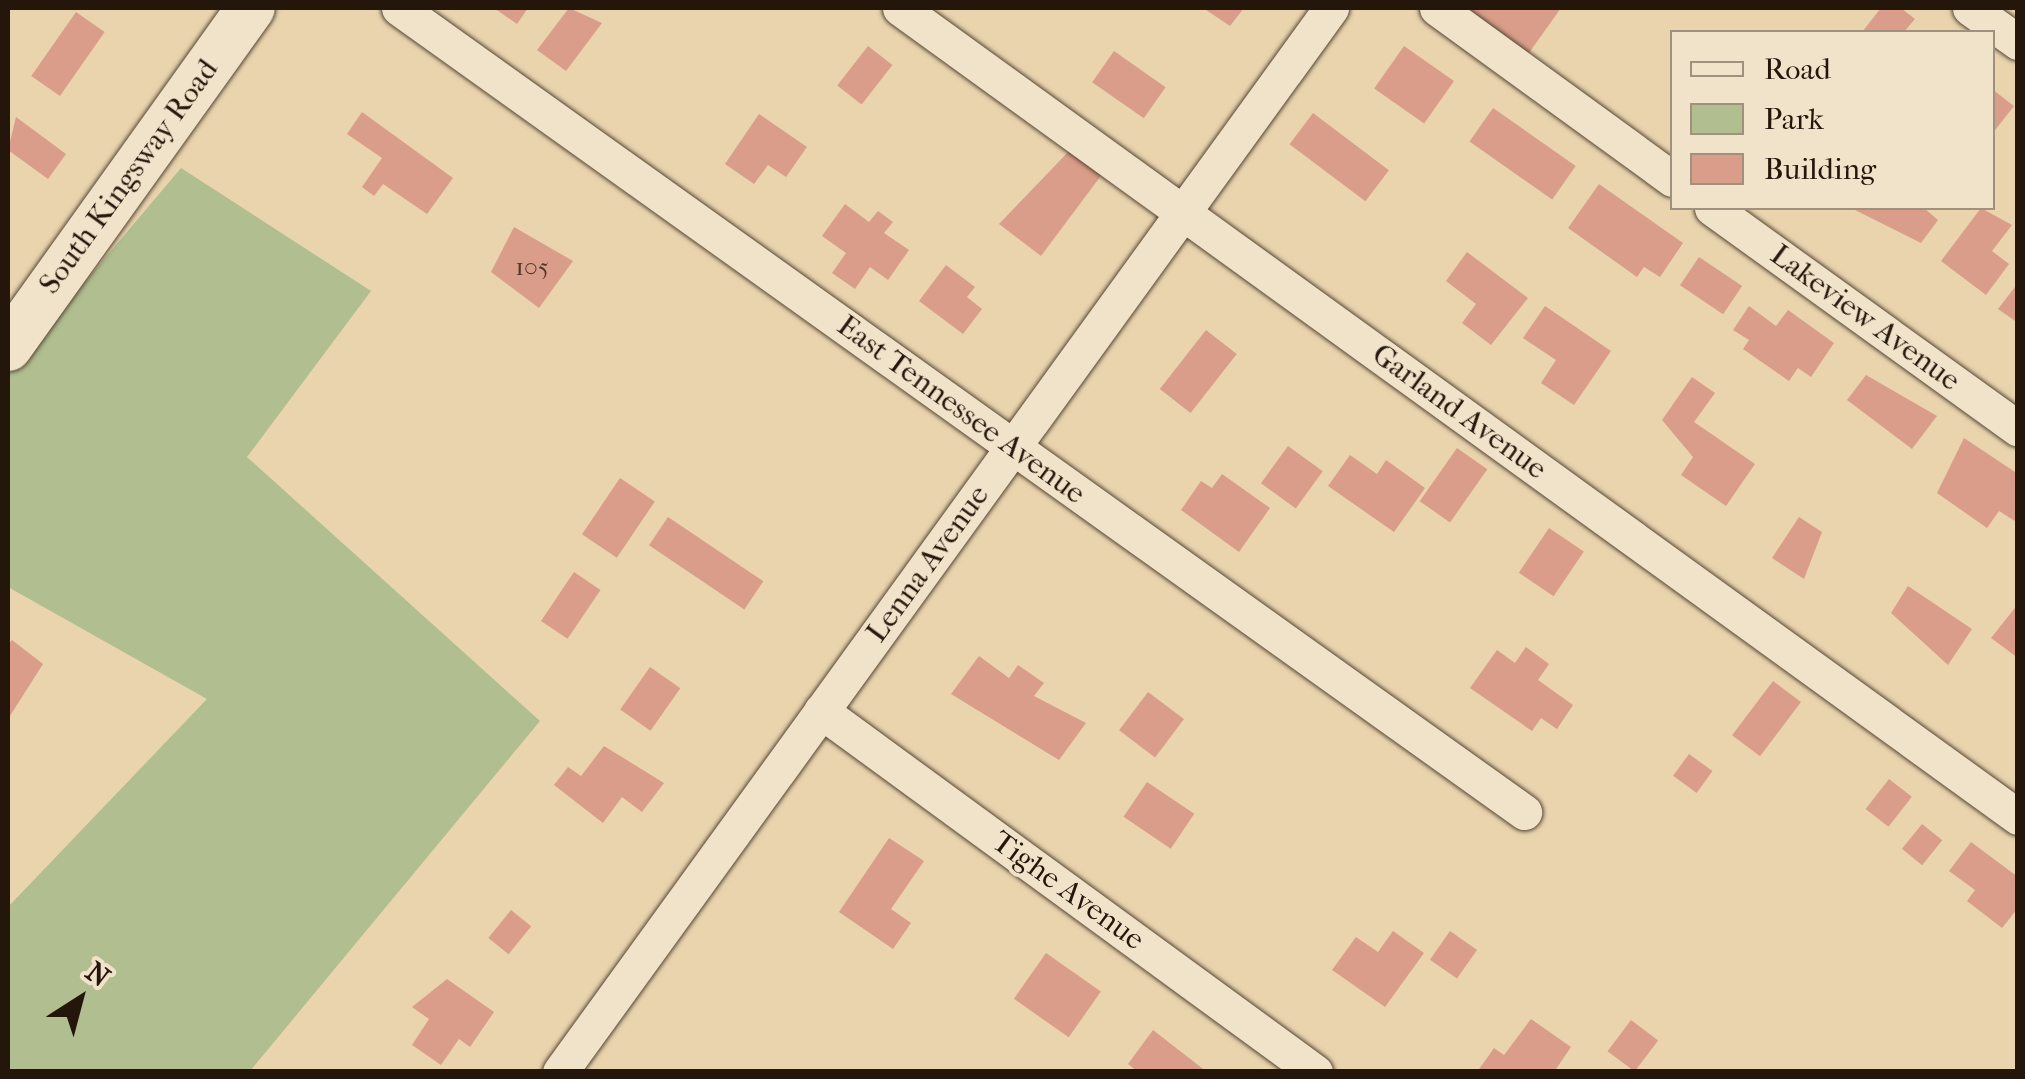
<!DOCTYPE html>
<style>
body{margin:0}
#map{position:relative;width:2025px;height:1079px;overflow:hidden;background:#e9d4ae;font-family:"IM FELL French Canon",serif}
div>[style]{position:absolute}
.green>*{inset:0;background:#b0be90}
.building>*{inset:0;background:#da9d89;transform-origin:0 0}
.roads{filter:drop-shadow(0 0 2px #564634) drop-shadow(0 0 2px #564634)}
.street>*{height:35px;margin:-17.5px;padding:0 17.5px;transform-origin:17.5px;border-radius:17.5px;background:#f1e3ca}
.secondary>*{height:48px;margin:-24px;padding:0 24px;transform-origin:24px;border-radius:24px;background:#f1e3ca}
span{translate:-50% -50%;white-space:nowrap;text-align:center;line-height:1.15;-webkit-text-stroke:8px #f1e3ca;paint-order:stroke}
.number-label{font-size:25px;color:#52382a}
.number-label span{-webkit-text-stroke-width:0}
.street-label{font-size:30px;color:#25160b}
.frame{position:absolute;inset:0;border:10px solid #25160b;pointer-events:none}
.legend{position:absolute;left:1670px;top:30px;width:325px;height:180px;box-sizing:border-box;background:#f1e3ca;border:2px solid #9f917e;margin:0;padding:12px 18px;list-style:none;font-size:30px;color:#25160b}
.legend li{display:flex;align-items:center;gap:20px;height:50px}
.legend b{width:50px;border:2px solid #9f917e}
.north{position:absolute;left:30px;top:949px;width:100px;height:100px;-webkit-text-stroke:8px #f1e3ca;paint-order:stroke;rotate:36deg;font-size:28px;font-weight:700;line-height:40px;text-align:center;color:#25160b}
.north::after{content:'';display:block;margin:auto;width:35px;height:45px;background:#25160b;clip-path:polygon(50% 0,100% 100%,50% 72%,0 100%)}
</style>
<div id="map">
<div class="green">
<div style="clip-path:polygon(181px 168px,371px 291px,247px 457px,540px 721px,250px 1071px,8px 1071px,8px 907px,207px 699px,8px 587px,8px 373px)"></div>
</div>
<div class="building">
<div style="clip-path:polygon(494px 8px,528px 8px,517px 24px)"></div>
<div style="clip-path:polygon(569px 8px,602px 23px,566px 71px,537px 50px)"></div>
<div style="clip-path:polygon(1203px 8px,1244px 8px,1230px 26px)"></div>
<div style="clip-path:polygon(1467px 8px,1561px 8px,1526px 57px)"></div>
<div style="clip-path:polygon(1881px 8px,1901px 8px,1915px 19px,1904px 32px,1862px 32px)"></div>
<div style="left:76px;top:12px;width:35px;height:78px;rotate:35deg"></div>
<div style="left:868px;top:46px;width:31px;height:50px;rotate:38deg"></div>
<div style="left:1404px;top:46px;width:61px;height:52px;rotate:35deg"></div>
<div style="left:1114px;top:51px;width:63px;height:38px;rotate:35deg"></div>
<div style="clip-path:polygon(1992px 89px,2014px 106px,1992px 134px)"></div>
<div style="left:1493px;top:108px;width:101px;height:41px;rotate:35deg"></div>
<div style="clip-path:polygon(362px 112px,453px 178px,427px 214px,383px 184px,374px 196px,362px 187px,382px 158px,347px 134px)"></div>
<div style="left:1313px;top:113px;width:95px;height:39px;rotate:37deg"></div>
<div style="clip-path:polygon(759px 114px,807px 147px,786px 177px,768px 165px,754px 184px,725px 164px)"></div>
<div style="clip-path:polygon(16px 117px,66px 154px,48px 179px,8px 150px)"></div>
<div style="clip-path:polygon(1071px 149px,1103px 173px,1041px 256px,999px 224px)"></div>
<div style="clip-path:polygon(1599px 184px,1683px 243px,1660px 277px,1644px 267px,1637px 277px,1568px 228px)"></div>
<div style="clip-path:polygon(845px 204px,869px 222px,878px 211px,893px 222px,884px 233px,909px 250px,888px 280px,870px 267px,855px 289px,832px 273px,846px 253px,822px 236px)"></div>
<div style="clip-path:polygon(1851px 208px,1924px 208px,1938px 220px,1921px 243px)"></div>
<div style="clip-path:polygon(1981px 208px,2012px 225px,1992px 251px,2009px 264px,1986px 295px,1941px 261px)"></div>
<div style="clip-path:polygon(514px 227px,573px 261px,539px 308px,491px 272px)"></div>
<div style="clip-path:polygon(1467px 252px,1528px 298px,1491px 345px,1462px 323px,1476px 304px,1446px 281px)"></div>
<div style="left:1699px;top:257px;width:52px;height:34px;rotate:34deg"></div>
<div style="clip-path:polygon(946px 265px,975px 287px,967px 297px,982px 309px,963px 334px,919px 301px)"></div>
<div style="clip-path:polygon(2018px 283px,2018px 323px,1998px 309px)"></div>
<div style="clip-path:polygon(1545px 306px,1611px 351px,1574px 405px,1541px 383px,1556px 360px,1523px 338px)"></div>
<div style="clip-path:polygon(1749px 306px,1776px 326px,1788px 310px,1834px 343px,1811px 377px,1798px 368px,1789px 381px,1743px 349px,1749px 340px,1733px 330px)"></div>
<div style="left:1206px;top:330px;width:39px;height:75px;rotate:38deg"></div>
<div style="clip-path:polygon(1866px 375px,1937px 416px,1912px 449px,1847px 400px)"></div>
<div style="clip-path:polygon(1692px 377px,1715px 393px,1694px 422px,1755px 464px,1726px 506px,1681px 475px,1693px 457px,1662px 420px)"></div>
<div style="clip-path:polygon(1964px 438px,2018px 474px,2018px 523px,1999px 511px,1987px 528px,1937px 493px)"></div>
<div style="left:1288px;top:446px;width:43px;height:46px;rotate:36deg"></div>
<div style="left:1457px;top:448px;width:37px;height:65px;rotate:35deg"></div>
<div style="clip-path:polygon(1350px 455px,1377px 474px,1386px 460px,1425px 488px,1394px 532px,1328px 486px)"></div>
<div style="clip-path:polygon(1222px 474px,1270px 508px,1239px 552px,1181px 510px,1201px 481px,1212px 488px)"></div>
<div style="left:620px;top:478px;width:42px;height:68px;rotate:34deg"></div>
<div style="left:668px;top:517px;width:115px;height:34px;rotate:34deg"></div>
<div style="clip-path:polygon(1799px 517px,1822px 532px,1804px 579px,1772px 558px)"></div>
<div style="left:1549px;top:528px;width:42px;height:54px;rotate:34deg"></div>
<div style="left:574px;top:572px;width:32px;height:59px;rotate:34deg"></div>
<div style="clip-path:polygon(1908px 586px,1972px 629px,1948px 665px,1891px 613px)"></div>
<div style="clip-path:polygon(2018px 604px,2018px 658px,1991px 638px)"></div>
<div style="clip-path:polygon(12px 640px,43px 664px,8px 719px,8px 645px)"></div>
<div style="clip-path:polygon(1526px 647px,1549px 664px,1538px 680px,1573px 705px,1557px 729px,1541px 718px,1532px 731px,1470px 688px,1497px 650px,1515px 663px)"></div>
<div style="clip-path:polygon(979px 656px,1009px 678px,1018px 665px,1044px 683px,1034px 696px,1086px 723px,1059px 760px,951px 694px)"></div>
<div style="left:650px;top:667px;width:37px;height:52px;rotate:35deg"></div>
<div style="left:1773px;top:681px;width:35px;height:68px;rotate:37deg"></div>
<div style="left:1148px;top:692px;width:45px;height:48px;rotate:37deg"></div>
<div style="clip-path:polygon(604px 746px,664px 783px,642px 812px,622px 797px,603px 823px,554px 785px,568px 767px,581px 776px)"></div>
<div style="left:1689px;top:754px;width:29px;height:27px;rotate:36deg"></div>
<div style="left:1889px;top:779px;width:29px;height:38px;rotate:38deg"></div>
<div style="left:1147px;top:782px;width:57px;height:42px;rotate:34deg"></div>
<div style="left:1922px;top:824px;width:26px;height:32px;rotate:39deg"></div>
<div style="clip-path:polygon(889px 838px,924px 861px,891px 909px,911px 923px,893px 949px,839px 912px)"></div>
<div style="clip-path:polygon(1971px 842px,2018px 877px,2018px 908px,2002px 928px,1967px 901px,1975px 890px,1949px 871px)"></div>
<div style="left:511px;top:910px;width:26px;height:36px;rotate:39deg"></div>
<div style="clip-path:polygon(1393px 931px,1424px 953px,1385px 1007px,1332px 970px,1356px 937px,1378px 952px)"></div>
<div style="left:1450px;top:931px;width:33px;height:35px;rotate:35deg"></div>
<div style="left:1046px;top:953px;width:67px;height:56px;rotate:35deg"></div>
<div style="clip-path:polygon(447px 979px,494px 1012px,470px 1047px,459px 1039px,441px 1065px,412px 1045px,429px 1019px,412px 1007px)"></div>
<div style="clip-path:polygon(1531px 1019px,1571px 1047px,1554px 1072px,1477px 1072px,1494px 1048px,1504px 1055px)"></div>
<div style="left:1631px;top:1020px;width:34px;height:39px;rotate:37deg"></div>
<div style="clip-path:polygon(1153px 1030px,1207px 1072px,1138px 1072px,1128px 1064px)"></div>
</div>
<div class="roads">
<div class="street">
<div style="left:399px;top:8px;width:1383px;rotate:35.55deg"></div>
<div style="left:900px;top:8px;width:1380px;rotate:35.89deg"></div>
<div style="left:1437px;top:8px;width:291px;rotate:36deg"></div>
<div style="left:1970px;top:8px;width:59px;rotate:35.3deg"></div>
<div style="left:1712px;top:208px;width:377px;rotate:35.8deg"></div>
<div style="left:821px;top:711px;width:612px;rotate:36.16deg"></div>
<div style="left:560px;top:1072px;width:1314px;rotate:-54.07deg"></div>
</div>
<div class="secondary">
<div style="left:8px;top:347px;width:417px;rotate:-54.4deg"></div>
</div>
</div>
<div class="number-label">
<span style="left:532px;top:267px">105</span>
</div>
<div class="street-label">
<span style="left:129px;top:177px;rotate:-54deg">South Kingsway Road</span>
<span style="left:1865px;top:318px;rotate:36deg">Lakeview Avenue</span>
<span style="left:961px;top:410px;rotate:36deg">East Tennessee Avenue</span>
<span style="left:1459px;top:412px;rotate:36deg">Garland Avenue</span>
<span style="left:928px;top:564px;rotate:-54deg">Lenna Avenue</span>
<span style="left:1068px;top:891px;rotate:36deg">Tighe Avenue</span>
</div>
<div class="frame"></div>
<ul class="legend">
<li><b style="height:12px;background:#f1e3ca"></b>Road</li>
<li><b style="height:28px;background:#b0be90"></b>Park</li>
<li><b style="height:28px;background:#da9d89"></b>Building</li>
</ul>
<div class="north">N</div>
</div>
